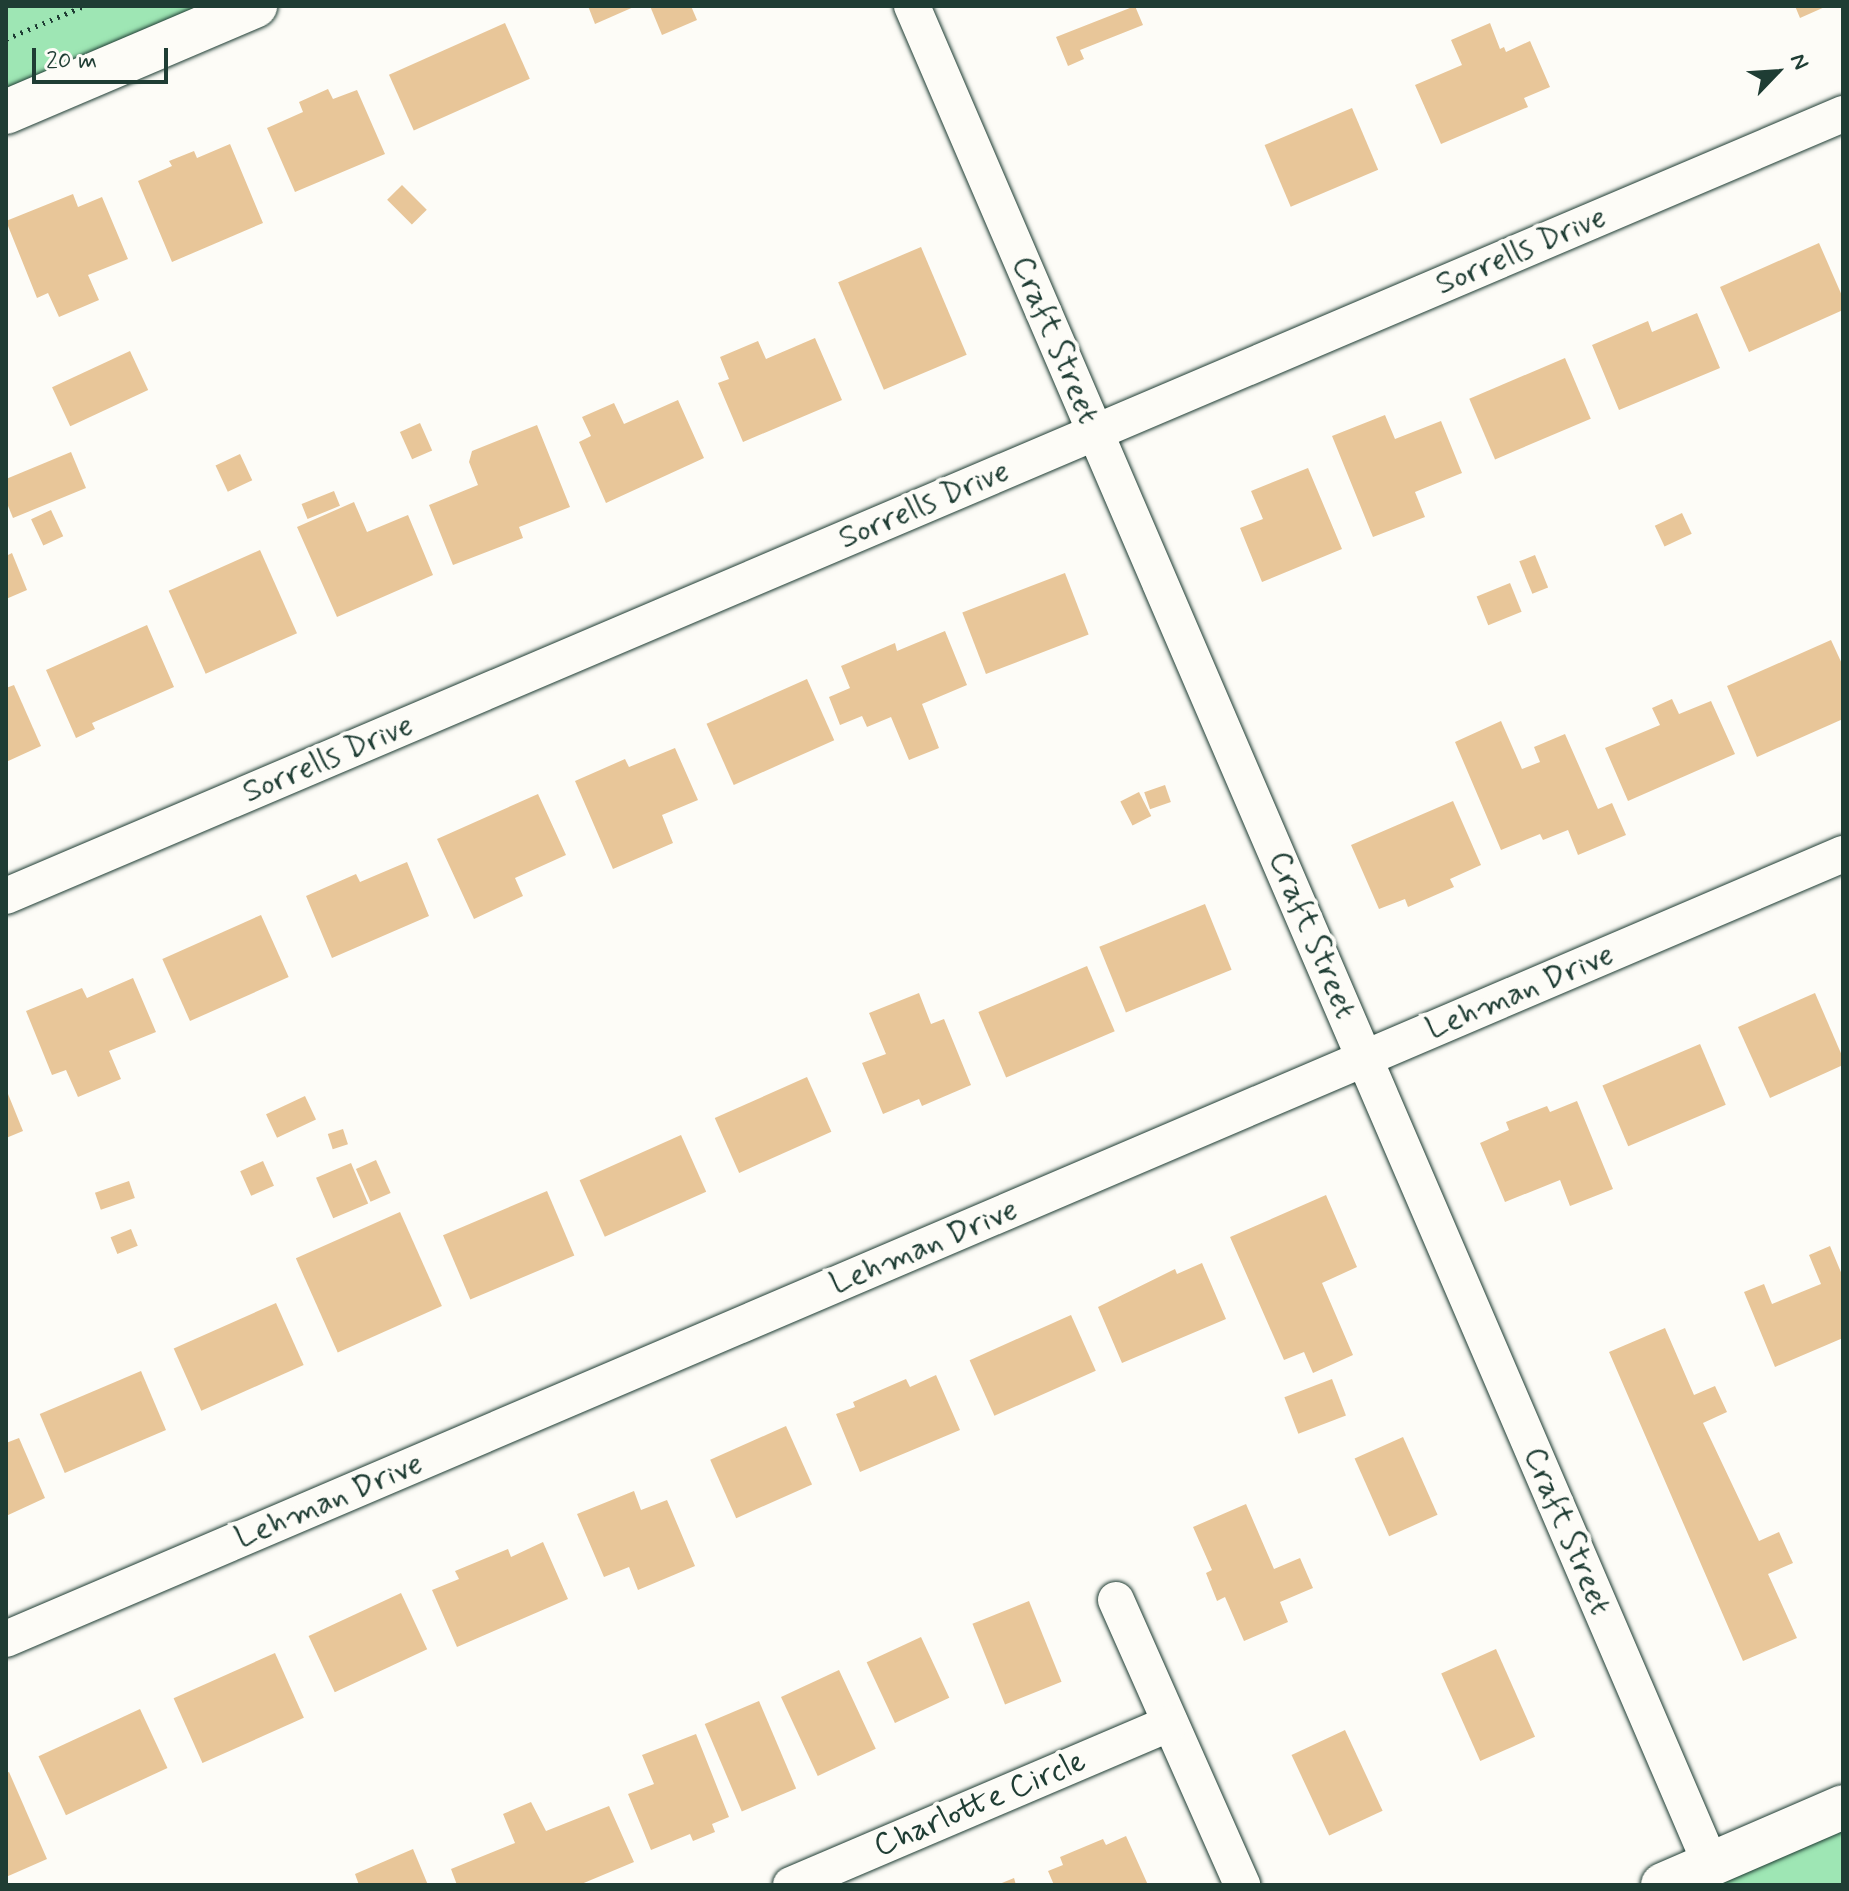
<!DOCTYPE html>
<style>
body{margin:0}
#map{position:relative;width:1849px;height:1891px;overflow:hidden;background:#fdfcf7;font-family:Mynerve,sans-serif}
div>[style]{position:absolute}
.green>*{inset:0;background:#9ee6b4}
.building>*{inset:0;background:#e8c699;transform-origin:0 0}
.path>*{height:5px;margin-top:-2.5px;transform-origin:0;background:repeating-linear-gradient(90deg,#1f3d34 0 2px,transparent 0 8px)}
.roads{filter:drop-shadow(0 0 2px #1f3d34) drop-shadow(0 0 2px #1f3d34)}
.street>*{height:36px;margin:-18px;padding:0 18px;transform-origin:18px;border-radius:18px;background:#fdfcf7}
.secondary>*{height:44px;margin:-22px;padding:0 22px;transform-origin:22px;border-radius:22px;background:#fdfcf7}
span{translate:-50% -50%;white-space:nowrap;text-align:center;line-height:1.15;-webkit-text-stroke:8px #fdfcf7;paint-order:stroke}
.street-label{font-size:32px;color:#1f3d34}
.frame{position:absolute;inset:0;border:8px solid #1f3d34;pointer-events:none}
.north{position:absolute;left:1737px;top:32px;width:80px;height:80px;-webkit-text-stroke:6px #fdfcf7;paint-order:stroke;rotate:65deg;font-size:22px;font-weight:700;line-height:32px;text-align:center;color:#1f3d34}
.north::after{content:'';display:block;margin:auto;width:28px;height:36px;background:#1f3d34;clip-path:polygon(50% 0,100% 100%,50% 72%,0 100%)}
.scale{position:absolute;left:32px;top:48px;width:136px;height:36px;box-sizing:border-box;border:4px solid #1f3d34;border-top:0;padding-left:10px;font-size:24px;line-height:28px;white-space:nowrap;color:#1f3d34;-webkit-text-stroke:6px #fdfcf7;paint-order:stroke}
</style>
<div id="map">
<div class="green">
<div style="clip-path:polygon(6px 6px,254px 6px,6px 112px)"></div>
<div style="clip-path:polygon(1843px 1800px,1843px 1885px,1646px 1885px)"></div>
</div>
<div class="building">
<div style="clip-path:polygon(588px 6px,636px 6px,595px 24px)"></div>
<div style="clip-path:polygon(650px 6px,691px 6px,697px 20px,662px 35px)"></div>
<div style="clip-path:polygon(1135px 6px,1143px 25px,1080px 50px,1084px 59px,1068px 66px,1056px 37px)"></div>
<div style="clip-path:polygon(1795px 6px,1827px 6px,1800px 18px)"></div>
<div style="left:505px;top:23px;width:61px;height:127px;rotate:66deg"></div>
<div style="clip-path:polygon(1490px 23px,1500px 49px,1504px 47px,1506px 52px,1530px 41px,1550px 87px,1524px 98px,1528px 107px,1441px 144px,1415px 85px,1462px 65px,1451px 40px)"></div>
<div style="clip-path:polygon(328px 89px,333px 99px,357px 90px,385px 154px,295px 192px,267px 128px,303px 112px,299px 102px)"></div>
<div style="left:1352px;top:108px;width:67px;height:95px;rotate:67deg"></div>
<div style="clip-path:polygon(230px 144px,263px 223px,172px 262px,138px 181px,172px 166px,169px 161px,194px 151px,197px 158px)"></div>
<div style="left:402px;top:185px;width:35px;height:21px;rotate:45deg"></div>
<div style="clip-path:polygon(73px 194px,78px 207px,102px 197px,128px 259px,88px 275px,99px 300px,59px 317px,48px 293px,37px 298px,6px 221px)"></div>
<div style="clip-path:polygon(1819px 243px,1843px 298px,1843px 310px,1749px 352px,1720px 287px)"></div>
<div style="left:921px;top:247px;width:117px;height:90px;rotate:67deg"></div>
<div style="clip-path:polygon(1697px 313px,1720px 368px,1619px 410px,1592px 345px,1648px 321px,1652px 332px)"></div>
<div style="clip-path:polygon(815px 338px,842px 400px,743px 442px,718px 383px,729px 379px,720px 357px,758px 341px,766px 359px)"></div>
<div style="left:130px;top:351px;width:43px;height:86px;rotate:65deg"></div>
<div style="left:1565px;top:358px;width:66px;height:104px;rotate:67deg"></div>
<div style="clip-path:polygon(678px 400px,704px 458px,606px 503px,579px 442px,591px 436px,582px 417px,614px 403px,624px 424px)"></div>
<div style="clip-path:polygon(1385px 415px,1395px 439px,1441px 421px,1462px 473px,1415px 492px,1425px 517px,1373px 537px,1332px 436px)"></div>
<div style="left:420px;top:423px;width:30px;height:22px;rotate:66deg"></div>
<div style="clip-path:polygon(537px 425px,570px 507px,519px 527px,523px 538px,453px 565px,429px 505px,478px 485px,469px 462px,472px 451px)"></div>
<div style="clip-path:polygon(71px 452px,86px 488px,13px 518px,6px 501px,6px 479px)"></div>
<div style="left:240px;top:454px;width:29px;height:27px;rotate:65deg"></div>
<div style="clip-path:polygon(1308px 468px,1342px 549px,1262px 582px,1240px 528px,1263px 519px,1251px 491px)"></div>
<div style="left:334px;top:491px;width:16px;height:35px;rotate:68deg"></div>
<div style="clip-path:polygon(354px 502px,367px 532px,408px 515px,433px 575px,337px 617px,297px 527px)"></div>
<div style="left:51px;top:510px;width:29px;height:22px;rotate:65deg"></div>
<div style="left:1682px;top:513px;width:23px;height:30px;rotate:65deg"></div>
<div style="left:260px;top:550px;width:91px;height:100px;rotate:66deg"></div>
<div style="clip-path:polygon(12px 553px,27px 590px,6px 599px,6px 556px)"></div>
<div style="left:1535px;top:555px;width:35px;height:17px;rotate:68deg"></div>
<div style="left:1065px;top:573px;width:66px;height:110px;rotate:69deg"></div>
<div style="left:1510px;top:583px;width:31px;height:36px;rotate:68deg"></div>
<div style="clip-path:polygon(147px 625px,174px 687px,92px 723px,95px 729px,76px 738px,46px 670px)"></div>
<div style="clip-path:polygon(945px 631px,967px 685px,922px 704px,939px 748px,909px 760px,891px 717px,867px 727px,862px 716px,840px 725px,829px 697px,850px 688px,841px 666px,895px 643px,897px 651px)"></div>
<div style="clip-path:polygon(1831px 640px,1843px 666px,1843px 719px,1757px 757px,1727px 686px)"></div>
<div style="left:807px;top:679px;width:67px;height:110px;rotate:66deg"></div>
<div style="clip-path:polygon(14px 685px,41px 746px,6px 762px,6px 688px)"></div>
<div style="clip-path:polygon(1672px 699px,1679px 714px,1711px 701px,1735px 754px,1628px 801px,1605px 748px,1660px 725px,1652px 708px)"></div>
<div style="clip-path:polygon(1501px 721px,1522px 769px,1540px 762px,1534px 747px,1565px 734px,1598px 809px,1612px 803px,1626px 835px,1578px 855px,1568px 830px,1543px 840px,1540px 834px,1501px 850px,1455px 742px)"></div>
<div style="clip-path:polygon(675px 748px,698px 800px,662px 815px,673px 843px,613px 869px,575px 781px,625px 759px,629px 767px)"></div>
<div style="left:1165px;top:785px;width:18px;height:22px;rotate:71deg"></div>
<div style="left:1139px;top:792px;width:27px;height:21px;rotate:63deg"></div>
<div style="clip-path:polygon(538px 794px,566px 855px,515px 878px,523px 896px,474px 919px,437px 839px)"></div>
<div style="clip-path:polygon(1453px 801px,1481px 865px,1450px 879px,1454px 887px,1408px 907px,1405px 899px,1379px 909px,1351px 845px)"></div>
<div style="clip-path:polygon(407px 862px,429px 916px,332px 958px,306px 896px,356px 874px,360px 882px)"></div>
<div style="left:1205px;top:904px;width:71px;height:114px;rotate:68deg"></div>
<div style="left:261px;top:915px;width:68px;height:108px;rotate:66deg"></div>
<div style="left:1087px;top:966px;width:71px;height:118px;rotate:67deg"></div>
<div style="clip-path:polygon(133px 978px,156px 1032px,109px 1051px,121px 1079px,78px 1097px,66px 1070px,52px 1075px,26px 1011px,82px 988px,87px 998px)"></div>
<div style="clip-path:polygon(919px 993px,931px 1024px,944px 1019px,971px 1085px,922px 1106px,919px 1099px,883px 1114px,862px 1063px,886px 1054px,869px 1013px)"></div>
<div style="clip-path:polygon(1815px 993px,1843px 1058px,1843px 1065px,1770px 1098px,1738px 1027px)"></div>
<div style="left:1700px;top:1044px;width:66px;height:106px;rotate:67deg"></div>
<div style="left:807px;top:1077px;width:60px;height:101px;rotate:66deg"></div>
<div style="clip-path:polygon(6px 1089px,23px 1131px,6px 1138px)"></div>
<div style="left:305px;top:1096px;width:26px;height:43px;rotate:65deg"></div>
<div style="clip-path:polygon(1577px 1101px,1613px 1189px,1570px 1206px,1560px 1180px,1505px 1202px,1480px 1143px,1509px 1130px,1506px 1122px,1547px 1106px,1550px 1112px)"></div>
<div style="left:343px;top:1129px;width:16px;height:16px;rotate:72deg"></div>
<div style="left:681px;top:1135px;width:62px;height:111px;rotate:66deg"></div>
<div style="left:376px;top:1160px;width:36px;height:22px;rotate:66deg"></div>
<div style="left:263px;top:1161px;width:27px;height:25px;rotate:66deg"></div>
<div style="left:351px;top:1163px;width:44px;height:38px;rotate:67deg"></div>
<div style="left:129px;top:1181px;width:18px;height:36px;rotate:71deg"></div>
<div style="left:547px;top:1191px;width:70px;height:113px;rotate:67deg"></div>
<div style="clip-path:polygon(1326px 1195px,1357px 1267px,1322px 1283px,1353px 1355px,1313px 1373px,1304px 1352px,1284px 1360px,1230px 1237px)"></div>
<div style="left:400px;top:1212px;width:103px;height:114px;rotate:66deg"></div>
<div style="left:131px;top:1229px;width:18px;height:22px;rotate:68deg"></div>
<div style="clip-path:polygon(1830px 1246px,1843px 1277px,1843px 1338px,1775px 1367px,1744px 1292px,1764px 1284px,1772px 1304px,1821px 1284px,1809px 1255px)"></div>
<div style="clip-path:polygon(1202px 1263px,1226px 1319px,1122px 1363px,1098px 1307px,1175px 1269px,1177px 1274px)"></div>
<div style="left:276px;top:1303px;width:68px;height:112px;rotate:66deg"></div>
<div style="left:1071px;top:1315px;width:61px;height:111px;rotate:66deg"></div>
<div style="clip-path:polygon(1665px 1328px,1694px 1395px,1715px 1386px,1727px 1412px,1703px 1423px,1759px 1541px,1779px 1532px,1793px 1563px,1768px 1574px,1797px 1638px,1743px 1661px,1609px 1352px)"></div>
<div style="left:141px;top:1371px;width:64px;height:110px;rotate:67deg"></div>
<div style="clip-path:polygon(936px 1375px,960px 1430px,860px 1472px,836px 1414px,855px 1407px,853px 1402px,906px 1379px,910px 1387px)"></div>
<div style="left:1332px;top:1379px;width:39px;height:51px;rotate:69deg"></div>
<div style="left:786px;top:1426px;width:64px;height:83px;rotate:66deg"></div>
<div style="left:1403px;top:1437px;width:85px;height:53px;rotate:66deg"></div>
<div style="clip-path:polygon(19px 1438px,45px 1498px,6px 1516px,6px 1443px)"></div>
<div style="clip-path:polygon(634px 1491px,641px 1510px,667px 1500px,695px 1566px,638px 1590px,629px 1567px,604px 1577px,577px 1514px)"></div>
<div style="clip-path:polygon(1246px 1504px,1274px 1569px,1300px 1558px,1313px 1588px,1280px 1602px,1288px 1622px,1244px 1641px,1225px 1597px,1217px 1601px,1206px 1573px,1212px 1570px,1193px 1527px)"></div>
<div style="clip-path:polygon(543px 1542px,568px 1599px,457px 1647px,432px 1590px,459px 1579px,455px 1571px,508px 1549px,511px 1557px)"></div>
<div style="left:401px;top:1593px;width:62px;height:102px;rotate:65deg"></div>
<div style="left:1029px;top:1601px;width:87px;height:61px;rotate:68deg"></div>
<div style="left:921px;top:1637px;width:67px;height:60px;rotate:65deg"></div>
<div style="left:1496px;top:1649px;width:96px;height:60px;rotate:66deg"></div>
<div style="left:275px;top:1653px;width:71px;height:111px;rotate:66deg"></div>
<div style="left:839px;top:1670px;width:87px;height:64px;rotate:65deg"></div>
<div style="left:759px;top:1701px;width:95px;height:59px;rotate:67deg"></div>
<div style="left:140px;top:1709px;width:65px;height:112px;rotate:65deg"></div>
<div style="left:1345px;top:1730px;width:89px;height:59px;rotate:65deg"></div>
<div style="clip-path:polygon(696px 1734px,729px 1817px,712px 1824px,715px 1832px,693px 1841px,690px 1834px,651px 1850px,628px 1794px,654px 1784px,642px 1755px)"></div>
<div style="clip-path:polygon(9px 1772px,47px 1859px,6px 1877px,6px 1773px)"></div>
<div style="clip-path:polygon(531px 1802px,546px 1831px,609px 1806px,634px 1862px,579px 1885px,457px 1885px,451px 1869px,515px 1843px,503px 1814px)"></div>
<div style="clip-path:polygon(1126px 1836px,1148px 1885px,1054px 1885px,1048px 1871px,1063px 1865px,1060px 1857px,1103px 1839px,1106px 1845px)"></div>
<div style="clip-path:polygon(413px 1849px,428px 1885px,359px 1885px,355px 1874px)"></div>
<div style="clip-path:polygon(1014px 1878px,1016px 1885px,997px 1885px)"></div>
</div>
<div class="path">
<div style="left:6px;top:39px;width:85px;rotate:-22.9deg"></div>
</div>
<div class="roads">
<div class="street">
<div style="left:912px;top:6px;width:2023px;rotate:66.74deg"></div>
<div style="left:6px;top:896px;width:1997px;rotate:-23.06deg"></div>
<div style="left:1116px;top:1600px;width:312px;rotate:66.1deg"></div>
<div style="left:6px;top:1639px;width:1998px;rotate:-23.14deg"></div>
<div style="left:791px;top:1885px;width:412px;rotate:-23.1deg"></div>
</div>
<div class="secondary">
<div style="left:6px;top:112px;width:271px;rotate:-23.1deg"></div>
<div style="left:1663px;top:1885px;width:196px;rotate:-23.4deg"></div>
</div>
</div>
<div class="street-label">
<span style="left:1521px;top:251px;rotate:-23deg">Sorrells Drive</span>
<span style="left:1055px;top:340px;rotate:67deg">Craft Street</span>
<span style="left:924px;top:505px;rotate:-23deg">Sorrells Drive</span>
<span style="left:328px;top:759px;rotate:-23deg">Sorrells Drive</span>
<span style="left:1312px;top:935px;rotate:67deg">Craft Street</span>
<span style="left:1520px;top:992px;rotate:-23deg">Lehman Drive</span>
<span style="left:924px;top:1247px;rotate:-23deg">Lehman Drive</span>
<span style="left:329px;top:1501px;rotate:-23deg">Lehman Drive</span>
<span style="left:1567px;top:1531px;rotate:67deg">Craft Street</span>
<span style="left:980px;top:1804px;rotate:-23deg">Charlotte Circle</span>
</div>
<div class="frame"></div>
<div class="north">N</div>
<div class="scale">20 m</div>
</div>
